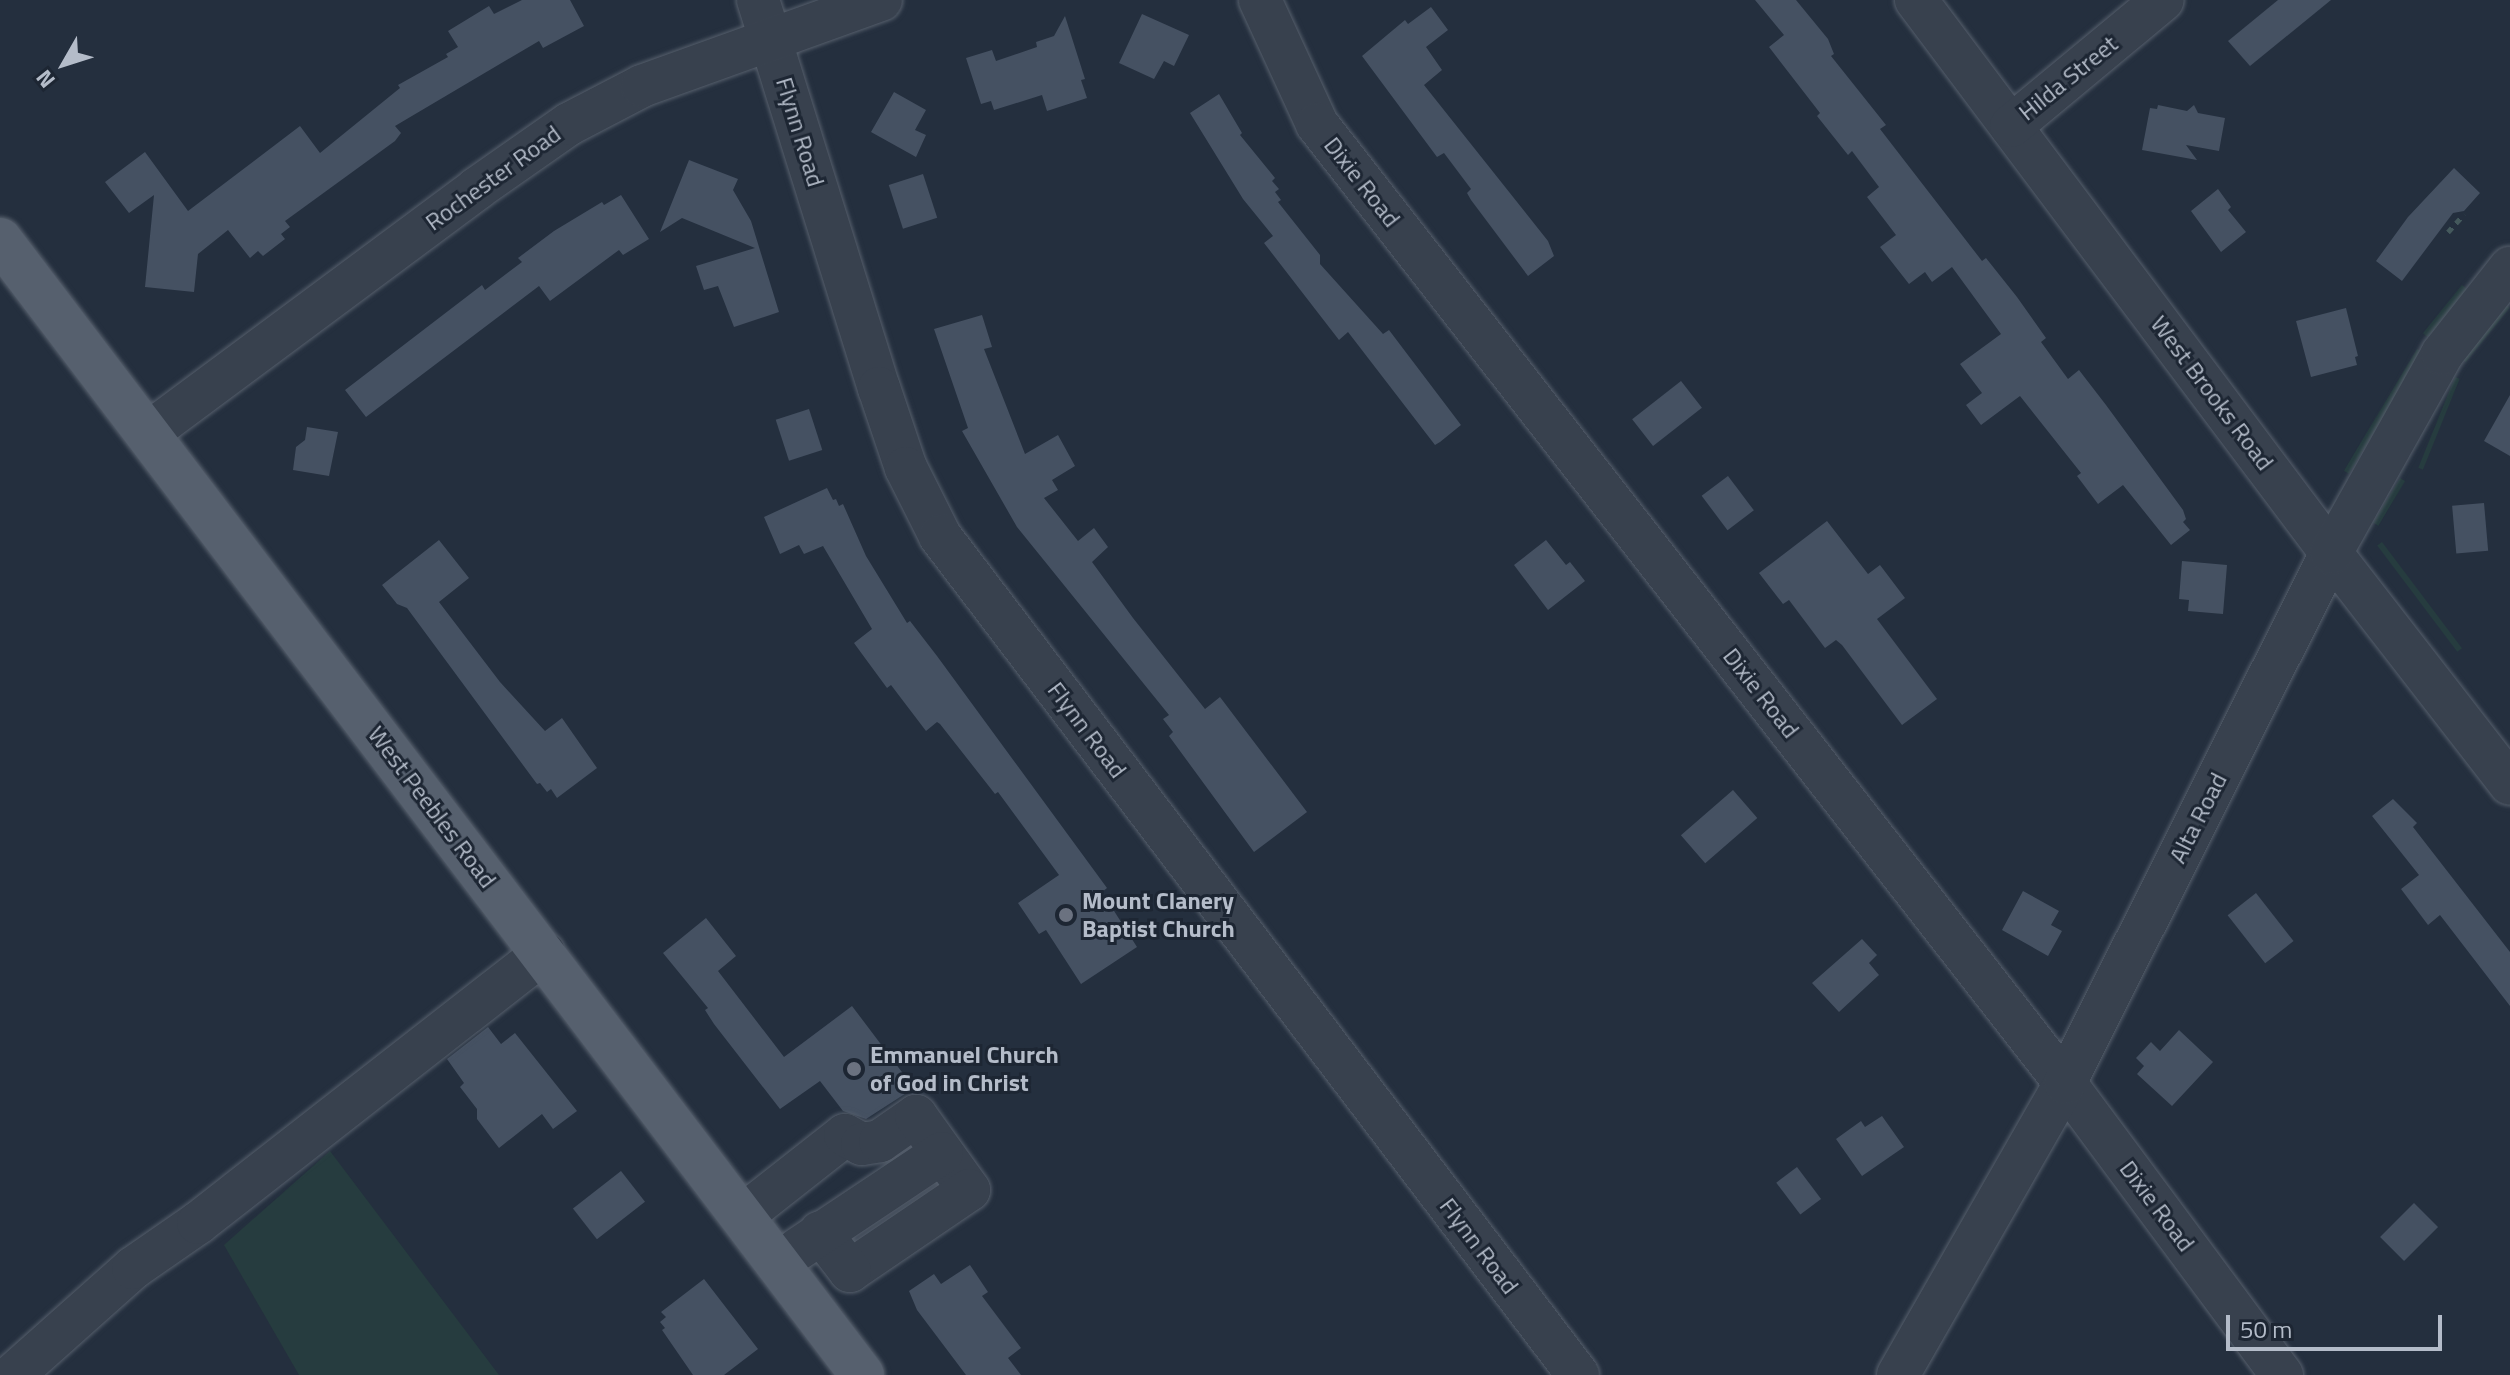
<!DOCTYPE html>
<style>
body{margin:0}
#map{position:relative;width:2510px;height:1375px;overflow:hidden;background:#242f3e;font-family:"Titillium Web",sans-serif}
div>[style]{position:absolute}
.green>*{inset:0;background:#263c3f;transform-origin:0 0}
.building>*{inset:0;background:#455162;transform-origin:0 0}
.path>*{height:5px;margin-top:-2.5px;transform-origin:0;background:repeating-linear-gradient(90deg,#44595c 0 6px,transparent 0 12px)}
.roads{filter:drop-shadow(0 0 2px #565f6c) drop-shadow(0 0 2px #565f6c)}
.minor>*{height:42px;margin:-21px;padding:0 21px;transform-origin:21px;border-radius:21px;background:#38414e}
.major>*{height:44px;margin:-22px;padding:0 22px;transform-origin:22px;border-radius:22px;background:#56606e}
.dots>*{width:22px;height:22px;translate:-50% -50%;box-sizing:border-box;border:4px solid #1d2633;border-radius:50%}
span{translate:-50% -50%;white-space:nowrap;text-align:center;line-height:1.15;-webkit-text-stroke:6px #1d2633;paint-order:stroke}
.street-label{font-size:24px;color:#b4bcc9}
.poi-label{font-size:24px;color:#b4bcc9;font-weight:700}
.left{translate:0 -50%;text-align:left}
.north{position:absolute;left:24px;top:24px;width:80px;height:80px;-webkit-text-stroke:6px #1d2633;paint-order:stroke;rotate:231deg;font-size:22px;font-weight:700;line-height:32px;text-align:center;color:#b4bcc9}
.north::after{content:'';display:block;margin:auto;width:28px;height:36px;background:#b4bcc9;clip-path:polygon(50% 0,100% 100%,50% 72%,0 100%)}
.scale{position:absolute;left:2226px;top:1315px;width:216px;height:36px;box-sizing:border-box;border:4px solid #b4bcc9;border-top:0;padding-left:10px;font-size:24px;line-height:28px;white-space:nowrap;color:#b4bcc9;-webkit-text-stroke:6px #1d2633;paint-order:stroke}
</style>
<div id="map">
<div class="green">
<div style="left:2462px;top:285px;width:6px;height:62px;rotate:39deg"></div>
<div style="left:2505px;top:304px;width:6px;height:70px;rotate:39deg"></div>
<div style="left:2417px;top:349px;width:6px;height:142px;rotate:31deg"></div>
<div style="left:2455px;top:377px;width:5px;height:98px;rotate:22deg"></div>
<div style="left:2400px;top:478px;width:6px;height:52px;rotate:31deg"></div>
<div style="left:2382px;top:542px;width:133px;height:6px;rotate:53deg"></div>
<div style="clip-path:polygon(330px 1151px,499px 1375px,299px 1375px,224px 1245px)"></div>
</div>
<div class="building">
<div style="clip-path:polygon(522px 0,570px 0,584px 26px,543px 48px,539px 41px,395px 126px,401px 133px,395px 141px,285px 221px,290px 227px,281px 234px,285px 239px,263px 256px,258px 251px,250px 258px,228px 230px,198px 254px,194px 292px,145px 287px,154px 195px,129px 213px,105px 182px,145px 152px,188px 211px,300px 126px,320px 153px,400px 88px,398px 85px,448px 57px,446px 54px,458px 47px,448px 31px,489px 6px,494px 14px)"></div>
<div style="clip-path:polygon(1755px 0,1796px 0,1828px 39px,1834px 54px,1831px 56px,1886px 125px,1880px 129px,1982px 261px,1986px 258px,2017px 297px,2046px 338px,2041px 342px,2068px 379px,2079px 370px,2106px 405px,2183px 510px,2186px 519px,2183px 522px,2190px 530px,2171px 545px,2123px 485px,2098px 504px,2077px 476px,2081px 473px,2020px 396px,1981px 425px,1966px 405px,1982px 393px,1960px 364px,2001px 334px,1952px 267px,1932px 282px,1925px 272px,1909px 284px,1880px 247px,1896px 235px,1867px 197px,1879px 187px,1852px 151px,1848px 155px,1817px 116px,1820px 113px,1769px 47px,1784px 35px)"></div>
<div style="clip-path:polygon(2278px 0,2331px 0,2250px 66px,2228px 41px)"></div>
<div style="clip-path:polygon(1431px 7px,1448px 30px,1426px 47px,1442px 70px,1424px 85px,1548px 241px,1554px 256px,1528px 276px,1471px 200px,1467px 193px,1471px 189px,1444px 153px,1437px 157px,1362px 56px,1405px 20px,1408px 24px)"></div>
<div style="clip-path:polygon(1142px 14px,1189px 35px,1174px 66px,1164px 61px,1154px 79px,1119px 63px)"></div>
<div style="clip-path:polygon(1065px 16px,1085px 79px,1081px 80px,1087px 98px,1047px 111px,1042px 95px,994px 110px,991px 101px,981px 104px,966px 58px,992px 50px,996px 61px,1037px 47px,1036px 42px,1054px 36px)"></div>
<div style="clip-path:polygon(894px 92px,926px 110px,915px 130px,926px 135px,916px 157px,871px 132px)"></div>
<div style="clip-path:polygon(1219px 94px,1242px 133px,1240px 135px,1275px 178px,1272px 181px,1279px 189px,1275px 192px,1281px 200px,1278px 202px,1320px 255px,1320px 264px,1383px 334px,1389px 330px,1461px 425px,1440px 442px,1435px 445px,1348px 332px,1339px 340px,1264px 243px,1273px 236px,1243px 199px,1190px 113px)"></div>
<div style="clip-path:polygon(2158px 105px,2187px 111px,2194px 105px,2198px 113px,2225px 118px,2219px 151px,2186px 145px,2197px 160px,2142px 150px,2150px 108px,2157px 109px)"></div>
<div style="clip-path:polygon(689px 160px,738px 179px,733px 190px,751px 221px,779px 312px,734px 327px,718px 286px,704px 290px,696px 266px,755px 248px,682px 218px,660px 232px)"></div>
<div style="clip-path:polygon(2454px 168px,2480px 193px,2464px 211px,2453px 213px,2402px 281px,2376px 261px,2408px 217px)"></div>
<div style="left:923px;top:174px;width:46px;height:36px;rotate:72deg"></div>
<div style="clip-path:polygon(2218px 189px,2231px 207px,2228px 210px,2246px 232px,2221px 252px,2191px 211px)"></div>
<div style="clip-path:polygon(621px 195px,649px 239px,623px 255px,619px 250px,550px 301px,539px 286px,366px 417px,345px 390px,482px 285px,485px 290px,522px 262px,518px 258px,554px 231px,602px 202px,604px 205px)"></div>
<div style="clip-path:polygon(2346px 308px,2358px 356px,2355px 357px,2357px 365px,2311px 377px,2296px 321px)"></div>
<div style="clip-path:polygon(982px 315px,992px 347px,984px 349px,1025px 454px,1058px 435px,1075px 466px,1052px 480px,1058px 490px,1044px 498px,1078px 541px,1094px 528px,1108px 547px,1092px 562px,1133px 618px,1205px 709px,1220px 697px,1307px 812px,1254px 852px,1169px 736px,1173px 732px,1163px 719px,1169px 715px,1017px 527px,962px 431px,968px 428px,934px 329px)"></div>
<div style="left:1681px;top:381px;width:34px;height:62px;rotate:52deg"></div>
<div style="clip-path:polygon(2510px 395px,2510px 456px,2484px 441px)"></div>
<div style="left:809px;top:409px;width:43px;height:35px;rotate:72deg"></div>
<div style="clip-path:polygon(307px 427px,338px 432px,329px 476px,293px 470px,296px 447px,305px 440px)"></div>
<div style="left:1728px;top:476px;width:43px;height:33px;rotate:53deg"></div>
<div style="clip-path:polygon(827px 488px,833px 500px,836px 499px,839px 506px,843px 504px,866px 556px,907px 623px,910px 621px,937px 656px,1107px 888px,1102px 892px,1137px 947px,1081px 984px,1046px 930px,1039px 934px,1018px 903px,1059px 875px,998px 792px,995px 794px,940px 724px,937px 722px,926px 731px,891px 685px,887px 688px,862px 654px,854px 643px,872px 629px,823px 546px,804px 554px,799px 545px,780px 554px,764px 517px)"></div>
<div style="left:2484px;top:503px;width:48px;height:32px;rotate:85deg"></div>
<div style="clip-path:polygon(1827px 521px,1868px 574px,1880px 565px,1905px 598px,1877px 619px,1937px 699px,1902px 725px,1842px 645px,1836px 640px,1825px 648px,1789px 600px,1783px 604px,1759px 573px)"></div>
<div style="clip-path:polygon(439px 540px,469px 578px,439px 602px,500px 682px,545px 731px,562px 718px,597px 768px,557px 798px,551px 789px,547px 792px,540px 783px,537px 784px,407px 608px,397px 604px,382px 585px)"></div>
<div style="clip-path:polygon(1546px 540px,1566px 565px,1570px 562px,1585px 581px,1548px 610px,1514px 565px)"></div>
<div style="clip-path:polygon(2182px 561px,2227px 565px,2223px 614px,2188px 611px,2189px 600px,2179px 599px)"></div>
<div style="left:1733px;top:790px;width:37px;height:69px;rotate:49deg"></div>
<div style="clip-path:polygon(2393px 799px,2417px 823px,2413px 827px,2510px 952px,2510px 1006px,2440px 915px,2428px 925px,2401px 889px,2419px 875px,2372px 816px)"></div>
<div style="clip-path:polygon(2023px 891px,2059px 911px,2051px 925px,2062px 931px,2048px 956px,2002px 930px)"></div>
<div style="left:2256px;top:893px;width:61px;height:36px;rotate:52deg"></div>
<div style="clip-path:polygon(706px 918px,736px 956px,718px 971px,784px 1057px,852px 1006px,914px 1088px,866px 1119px,843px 1111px,820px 1081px,780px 1109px,714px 1024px,705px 1010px,708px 1008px,663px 953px)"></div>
<div style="clip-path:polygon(1862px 939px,1877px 955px,1869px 963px,1879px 975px,1839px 1012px,1812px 983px)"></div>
<div style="clip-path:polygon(488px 1027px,501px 1044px,515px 1033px,577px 1111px,553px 1129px,542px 1114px,499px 1148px,477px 1119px,477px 1109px,460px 1087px,464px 1083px,447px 1059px)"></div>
<div style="clip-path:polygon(2179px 1030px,2213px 1062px,2172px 1106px,2137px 1074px,2144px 1066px,2136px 1058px,2151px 1042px,2160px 1051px)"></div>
<div style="clip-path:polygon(1882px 1116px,1904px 1147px,1862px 1176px,1836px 1139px,1861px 1121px,1865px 1127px)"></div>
<div style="left:1797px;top:1167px;width:40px;height:26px;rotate:53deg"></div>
<div style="left:621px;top:1171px;width:39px;height:61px;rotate:52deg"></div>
<div style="left:2414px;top:1203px;width:34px;height:48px;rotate:45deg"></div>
<div style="clip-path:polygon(970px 1265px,988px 1292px,982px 1296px,1021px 1348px,1008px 1358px,1021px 1375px,966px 1375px,917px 1310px,909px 1291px,934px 1274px,941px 1284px)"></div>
<div style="clip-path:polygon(704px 1279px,758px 1349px,724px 1375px,693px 1375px,662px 1330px,665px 1328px,660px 1322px,666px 1317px,661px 1312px)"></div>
</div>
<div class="path">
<div style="left:2448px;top:232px;width:24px;rotate:-48deg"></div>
</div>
<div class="roads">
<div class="minor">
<div style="left:758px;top:0;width:406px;rotate:72.7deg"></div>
<div style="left:879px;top:388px;width:84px;rotate:71.4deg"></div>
<div style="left:906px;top:468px;width:76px;rotate:63.4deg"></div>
<div style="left:940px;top:536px;width:1054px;rotate:52.75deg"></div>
<div style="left:1260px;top:0;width:136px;rotate:65.3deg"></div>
<div style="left:1317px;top:124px;width:1216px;rotate:52.05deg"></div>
<div style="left:2065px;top:1083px;width:364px;rotate:53.4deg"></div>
<div style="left:1916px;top:0;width:691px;rotate:53.11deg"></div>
<div style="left:2331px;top:553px;width:292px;rotate:52.2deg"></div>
<div style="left:2011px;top:126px;width:197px;rotate:-39.7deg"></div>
<div style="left:148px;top:433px;width:409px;rotate:-36.6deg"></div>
<div style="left:476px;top:189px;width:113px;rotate:-35deg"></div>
<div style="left:569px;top:124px;width:82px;rotate:-27.5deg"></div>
<div style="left:642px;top:86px;width:254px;rotate:-19.8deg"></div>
<div style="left:742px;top:1216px;width:131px;rotate:-38.2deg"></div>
<div style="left:845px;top:1135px;width:19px;rotate:28deg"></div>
<div style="left:862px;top:1144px;width:18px;rotate:-9deg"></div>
<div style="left:880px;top:1141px;width:44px;rotate:-34.8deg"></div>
<div style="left:916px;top:1116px;width:91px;rotate:54.4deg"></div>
<div style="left:969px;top:1190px;width:144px;rotate:145.8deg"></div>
<div style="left:850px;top:1271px;width:49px;rotate:-127.6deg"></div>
<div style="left:798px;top:1249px;width:173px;rotate:-33.7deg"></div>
<div style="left:13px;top:1375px;width:161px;rotate:-41.7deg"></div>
<div style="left:133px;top:1268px;width:79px;rotate:-34.7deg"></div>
<div style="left:198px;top:1223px;width:439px;rotate:-38deg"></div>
<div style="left:1898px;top:1375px;width:336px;rotate:-60.2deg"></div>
<div style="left:2065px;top:1083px;width:593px;rotate:-63.35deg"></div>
<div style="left:2331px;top:553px;width:228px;rotate:-60.8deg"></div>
<div style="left:2442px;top:354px;width:110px;rotate:-51.7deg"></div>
</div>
<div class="major">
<div style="left:0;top:240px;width:1425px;rotate:52.78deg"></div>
</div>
</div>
<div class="dots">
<div style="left:1066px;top:915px;background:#6b7280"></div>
<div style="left:854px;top:1069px;background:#6b7280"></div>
</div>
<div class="street-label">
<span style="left:2068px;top:78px;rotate:-39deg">Hilda Street</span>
<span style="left:800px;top:132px;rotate:73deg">Flynn Road</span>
<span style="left:493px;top:178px;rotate:-36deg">Rochester Road</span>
<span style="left:1362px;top:182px;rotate:52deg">Dixie Road</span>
<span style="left:2212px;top:393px;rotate:53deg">West Brooks Road</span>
<span style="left:1761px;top:693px;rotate:52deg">Dixie Road</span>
<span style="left:1087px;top:730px;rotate:53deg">Flynn Road</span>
<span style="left:432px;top:807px;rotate:53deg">West Peebles Road</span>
<span style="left:2198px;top:818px;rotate:-63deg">Alta Road</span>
<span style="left:2157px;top:1206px;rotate:53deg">Dixie Road</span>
<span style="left:1479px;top:1246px;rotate:53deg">Flynn Road</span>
</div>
<div class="poi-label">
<span class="left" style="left:1082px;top:915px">Mount Clanery<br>Baptist Church</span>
<span class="left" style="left:870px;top:1069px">Emmanuel Church<br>of God in Christ</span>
</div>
<div class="north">N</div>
<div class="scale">50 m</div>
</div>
